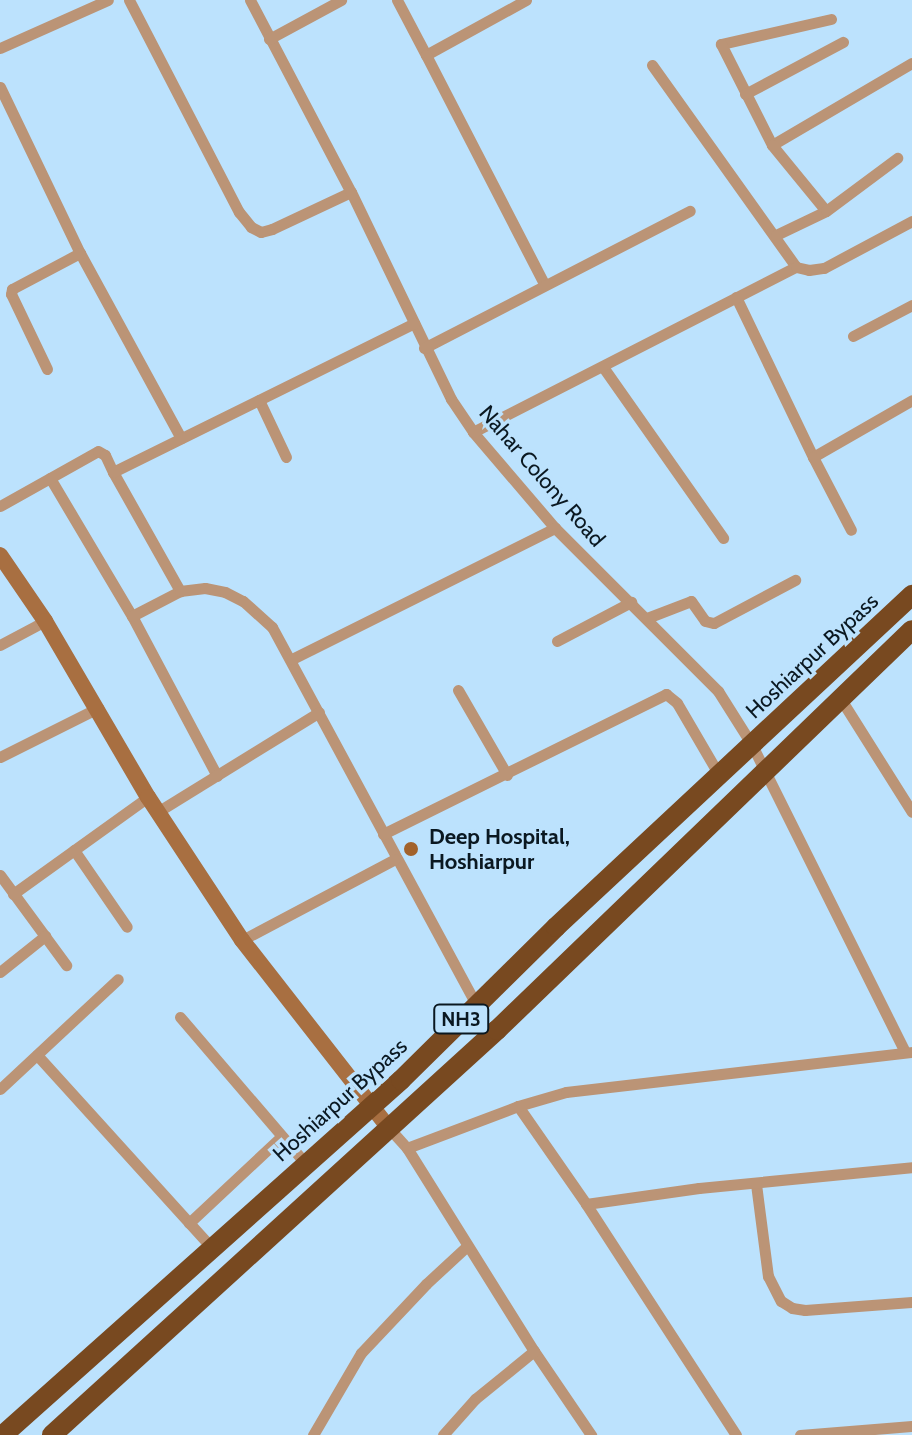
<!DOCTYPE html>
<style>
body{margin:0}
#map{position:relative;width:912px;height:1435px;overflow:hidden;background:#bce2fd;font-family:Cabin,sans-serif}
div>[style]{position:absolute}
.street>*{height:11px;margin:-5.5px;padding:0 5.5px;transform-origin:5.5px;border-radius:5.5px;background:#bb9476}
.secondary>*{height:16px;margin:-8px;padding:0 8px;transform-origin:8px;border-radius:8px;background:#a86f41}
.highway>*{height:20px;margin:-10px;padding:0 10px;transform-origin:10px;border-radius:10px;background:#784920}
.dots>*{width:22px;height:22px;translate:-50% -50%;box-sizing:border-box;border:4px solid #bce2fd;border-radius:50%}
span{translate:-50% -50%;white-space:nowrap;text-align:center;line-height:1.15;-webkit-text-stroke:7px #bce2fd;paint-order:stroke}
.shield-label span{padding:2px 6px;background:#bce2fd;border:2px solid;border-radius:6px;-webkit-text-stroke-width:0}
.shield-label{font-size:20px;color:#0a1821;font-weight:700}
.street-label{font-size:22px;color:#0a1821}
.poi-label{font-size:22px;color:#0a1821;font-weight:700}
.left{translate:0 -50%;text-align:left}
</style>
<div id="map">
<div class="street">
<div style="left:129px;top:0;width:239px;rotate:62.6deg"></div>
<div style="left:239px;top:212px;width:19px;rotate:51deg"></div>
<div style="left:251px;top:227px;width:11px;rotate:27deg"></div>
<div style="left:261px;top:232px;width:11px;rotate:-15deg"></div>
<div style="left:272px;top:229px;width:87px;rotate:-25.1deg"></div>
<div style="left:250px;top:0;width:217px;rotate:62.3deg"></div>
<div style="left:351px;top:192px;width:230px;rotate:64.2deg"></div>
<div style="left:451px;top:399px;width:40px;rotate:56deg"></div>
<div style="left:473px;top:432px;width:126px;rotate:49.5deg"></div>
<div style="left:555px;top:528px;width:231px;rotate:45deg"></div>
<div style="left:718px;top:691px;width:64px;rotate:57.8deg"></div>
<div style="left:752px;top:745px;width:343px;rotate:63.5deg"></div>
<div style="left:397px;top:0;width:62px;rotate:62.2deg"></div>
<div style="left:526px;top:0;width:114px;rotate:151.2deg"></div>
<div style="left:426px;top:55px;width:258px;rotate:62.7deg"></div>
<div style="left:831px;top:19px;width:113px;rotate:167.2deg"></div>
<div style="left:721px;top:44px;width:113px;rotate:63.2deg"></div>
<div style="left:772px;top:145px;width:162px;rotate:-30.4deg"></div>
<div style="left:269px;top:39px;width:82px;rotate:-28.4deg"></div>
<div style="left:0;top:48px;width:118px;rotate:-24deg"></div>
<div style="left:652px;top:65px;width:248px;rotate:54.5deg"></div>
<div style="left:0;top:87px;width:184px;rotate:64.3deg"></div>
<div style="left:80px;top:253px;width:211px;rotate:61.4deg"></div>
<div style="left:745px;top:94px;width:111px;rotate:-28deg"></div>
<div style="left:772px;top:145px;width:85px;rotate:50.7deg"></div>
<div style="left:776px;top:235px;width:55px;rotate:-25.6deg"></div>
<div style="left:826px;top:211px;width:89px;rotate:-36.7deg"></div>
<div style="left:736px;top:297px;width:178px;rotate:64.3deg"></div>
<div style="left:813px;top:457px;width:114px;rotate:-29.9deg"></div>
<div style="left:853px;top:336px;width:67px;rotate:-27.7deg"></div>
<div style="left:424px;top:348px;width:299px;rotate:-27.3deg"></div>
<div style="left:603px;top:367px;width:209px;rotate:54.9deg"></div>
<div style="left:47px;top:369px;width:83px;rotate:-115.6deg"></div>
<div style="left:11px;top:294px;width:5px;rotate:-79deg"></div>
<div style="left:12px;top:289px;width:77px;rotate:-27.9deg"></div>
<div style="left:259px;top:400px;width:63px;rotate:64.7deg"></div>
<div style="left:473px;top:432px;width:363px;rotate:-27.1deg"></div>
<div style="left:796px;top:267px;width:13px;rotate:13deg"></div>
<div style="left:809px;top:270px;width:15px;rotate:-8deg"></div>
<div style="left:824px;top:268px;width:100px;rotate:-28.1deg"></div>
<div style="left:813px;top:457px;width:82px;rotate:62.5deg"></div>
<div style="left:113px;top:472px;width:137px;rotate:60.6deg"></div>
<div style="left:50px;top:478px;width:161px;rotate:59.3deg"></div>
<div style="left:132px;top:616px;width:181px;rotate:62deg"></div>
<div style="left:0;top:506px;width:112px;rotate:-29.3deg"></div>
<div style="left:98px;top:451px;width:8px;rotate:30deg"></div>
<div style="left:105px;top:455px;width:19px;rotate:65deg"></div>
<div style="left:113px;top:472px;width:336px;rotate:-26.3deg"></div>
<div style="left:132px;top:616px;width:54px;rotate:-27.5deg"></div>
<div style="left:180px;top:591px;width:25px;rotate:-7deg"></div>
<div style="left:205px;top:588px;width:20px;rotate:11deg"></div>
<div style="left:225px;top:592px;width:20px;rotate:27deg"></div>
<div style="left:243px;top:601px;width:39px;rotate:42deg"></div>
<div style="left:272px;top:627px;width:430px;rotate:61.6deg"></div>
<div style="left:647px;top:618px;width:47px;rotate:-21.1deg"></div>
<div style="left:691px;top:601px;width:24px;rotate:55deg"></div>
<div style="left:705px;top:621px;width:9px;rotate:13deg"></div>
<div style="left:714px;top:623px;width:92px;rotate:-28deg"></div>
<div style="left:557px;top:641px;width:84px;rotate:-27.8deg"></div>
<div style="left:0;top:645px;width:51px;rotate:-28.1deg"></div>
<div style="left:292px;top:659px;width:294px;rotate:-26.5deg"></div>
<div style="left:458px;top:690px;width:98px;rotate:60deg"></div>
<div style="left:842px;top:701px;width:131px;rotate:57.8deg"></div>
<div style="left:0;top:757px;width:110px;rotate:-26.6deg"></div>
<div style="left:159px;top:811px;width:188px;rotate:-31.7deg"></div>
<div style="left:383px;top:834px;width:316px;rotate:-26.3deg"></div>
<div style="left:666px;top:694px;width:14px;rotate:39deg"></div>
<div style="left:677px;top:703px;width:83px;rotate:59.7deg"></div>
<div style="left:74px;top:850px;width:93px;rotate:55.5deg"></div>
<div style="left:0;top:875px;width:112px;rotate:53.7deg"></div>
<div style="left:13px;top:894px;width:166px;rotate:-35.7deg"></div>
<div style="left:242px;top:940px;width:173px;rotate:-27.9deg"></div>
<div style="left:0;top:972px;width:58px;rotate:-38.7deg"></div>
<div style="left:180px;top:1017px;width:194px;rotate:49.4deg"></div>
<div style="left:37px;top:1055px;width:261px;rotate:47.8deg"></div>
<div style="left:0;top:1089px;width:161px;rotate:-43deg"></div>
<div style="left:518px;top:1106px;width:119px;rotate:55.2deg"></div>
<div style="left:389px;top:1128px;width:27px;rotate:48deg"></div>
<div style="left:407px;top:1148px;width:239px;rotate:58deg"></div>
<div style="left:534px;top:1351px;width:102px;rotate:55.8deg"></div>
<div style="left:407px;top:1148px;width:119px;rotate:-20.7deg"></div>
<div style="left:518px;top:1106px;width:50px;rotate:-16.3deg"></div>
<div style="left:566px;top:1092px;width:347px;rotate:-6.6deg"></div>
<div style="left:756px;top:1184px;width:93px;rotate:82.6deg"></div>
<div style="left:768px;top:1276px;width:28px;rotate:63deg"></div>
<div style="left:781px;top:1301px;width:13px;rotate:32deg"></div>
<div style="left:792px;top:1308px;width:13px;rotate:9deg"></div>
<div style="left:805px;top:1310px;width:107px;rotate:-4.3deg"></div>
<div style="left:189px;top:1223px;width:127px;rotate:-43.1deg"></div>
<div style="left:313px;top:1435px;width:95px;rotate:-59.7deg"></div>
<div style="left:361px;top:1353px;width:95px;rotate:-46.7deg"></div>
<div style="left:426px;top:1284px;width:56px;rotate:-42.8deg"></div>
<div style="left:443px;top:1435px;width:48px;rotate:-48.4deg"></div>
<div style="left:475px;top:1399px;width:76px;rotate:-39.1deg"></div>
<div style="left:736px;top:1435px;width:275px;rotate:-123deg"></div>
<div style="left:586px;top:1204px;width:114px;rotate:-8.1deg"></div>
<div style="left:699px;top:1188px;width:214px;rotate:-5.6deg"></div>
<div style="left:800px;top:1435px;width:112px;rotate:-4.6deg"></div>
</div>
<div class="secondary">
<div style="left:0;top:555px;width:80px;rotate:55.7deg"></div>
<div style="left:45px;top:621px;width:204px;rotate:59.7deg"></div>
<div style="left:148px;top:797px;width:171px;rotate:56.7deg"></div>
<div style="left:242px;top:940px;width:239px;rotate:52deg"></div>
</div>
<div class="highway">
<div style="left:3px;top:1435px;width:533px;rotate:-41.73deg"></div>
<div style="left:401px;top:1080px;width:218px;rotate:-44.6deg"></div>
<div style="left:556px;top:927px;width:487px;rotate:-43deg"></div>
<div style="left:52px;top:1435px;width:602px;rotate:-42.31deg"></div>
<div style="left:497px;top:1030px;width:576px;rotate:-43.95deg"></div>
</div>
<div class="dots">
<div style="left:411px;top:849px;background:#a2622b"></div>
</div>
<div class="shield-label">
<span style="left:461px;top:1019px">NH3</span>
</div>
<div class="street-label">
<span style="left:542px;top:476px;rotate:49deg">Nahar Colony Road</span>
<span style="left:812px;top:656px;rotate:-43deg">Hoshiarpur Bypass</span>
<span style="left:340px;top:1100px;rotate:-42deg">Hoshiarpur Bypass</span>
</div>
<div class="poi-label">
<span class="left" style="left:429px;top:849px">Deep Hospital,<br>Hoshiarpur</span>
</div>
</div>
